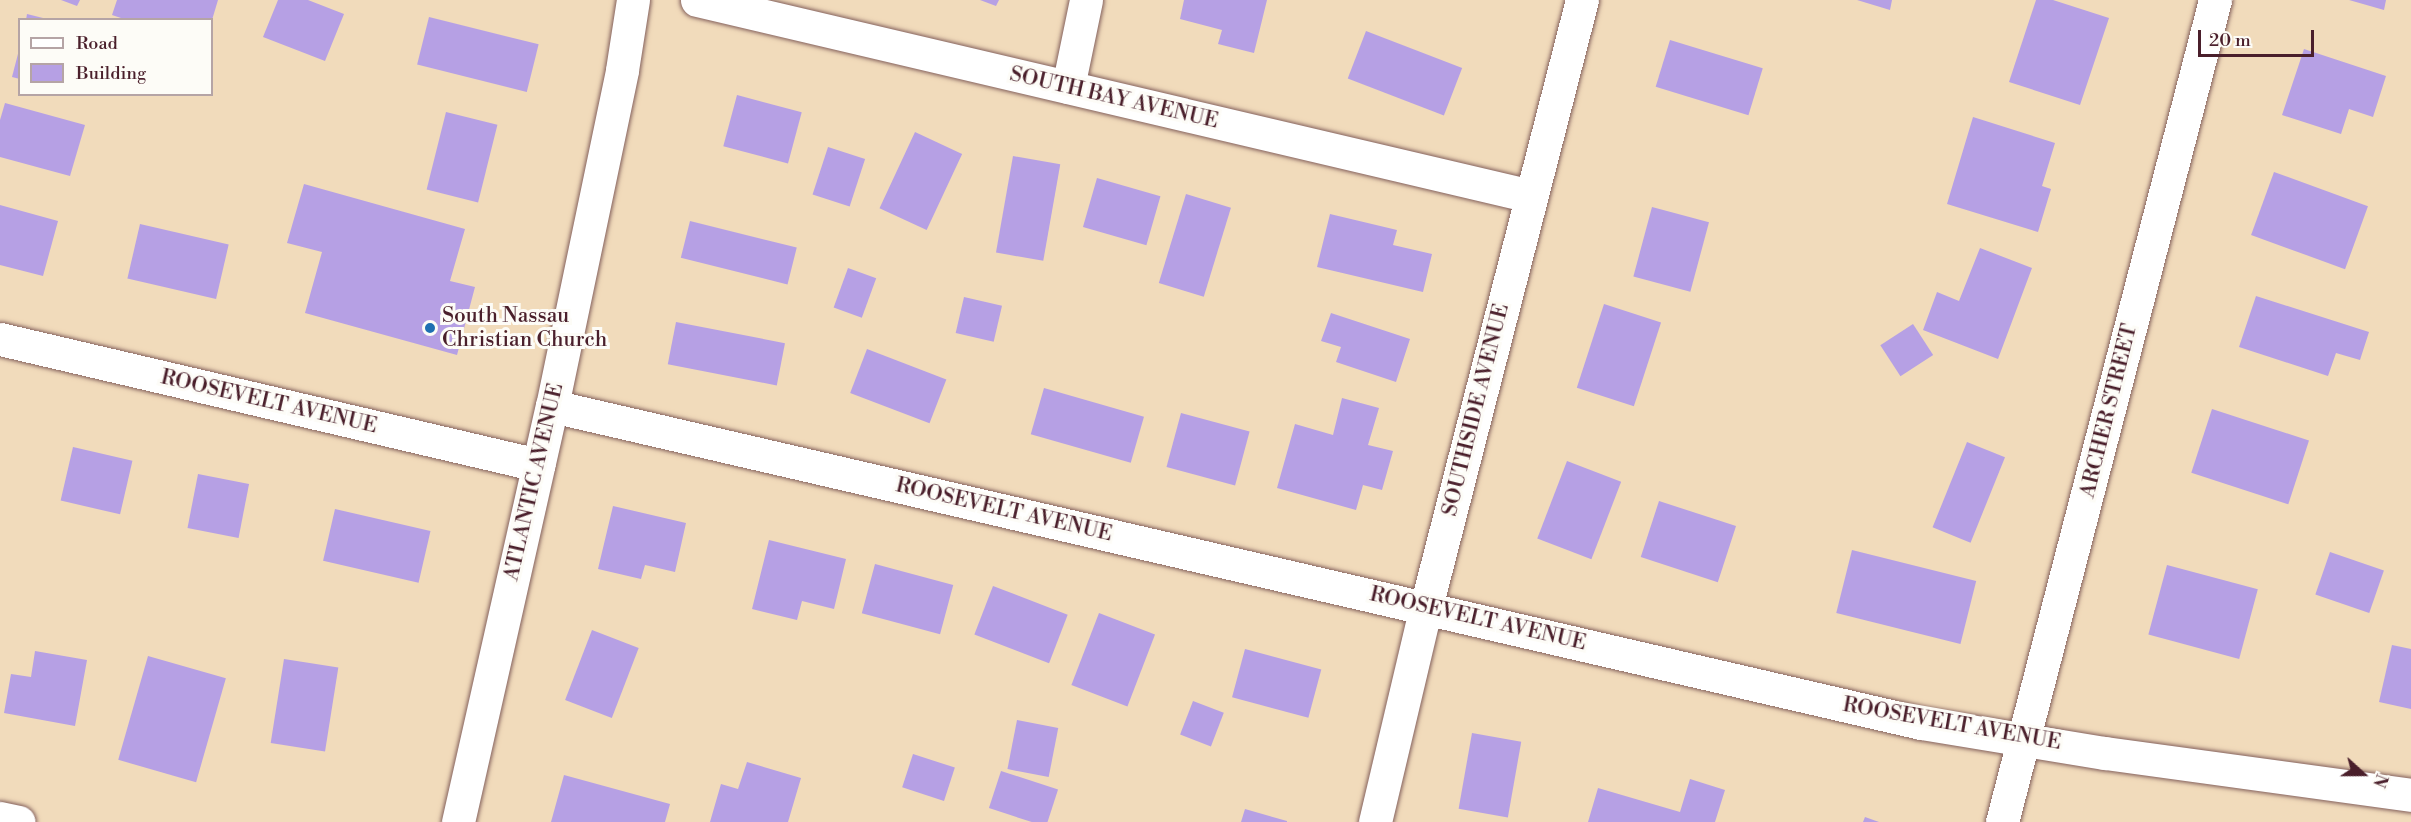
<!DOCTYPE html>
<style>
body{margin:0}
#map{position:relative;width:2411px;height:822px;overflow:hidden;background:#f1dbbb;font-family:"Libre Bodoni",serif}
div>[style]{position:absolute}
.building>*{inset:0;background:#b6a0e4;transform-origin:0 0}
.roads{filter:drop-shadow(0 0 2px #84615d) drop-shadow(0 0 2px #84615d)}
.minor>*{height:33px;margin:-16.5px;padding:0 16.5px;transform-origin:16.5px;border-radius:16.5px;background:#fff}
.major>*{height:33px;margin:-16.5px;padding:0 16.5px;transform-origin:16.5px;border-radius:16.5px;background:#fff}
.dots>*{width:16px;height:16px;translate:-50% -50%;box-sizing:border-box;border:3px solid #fdfcf7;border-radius:50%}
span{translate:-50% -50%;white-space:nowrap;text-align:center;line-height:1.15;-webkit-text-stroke:6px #fdfcf7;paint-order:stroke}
.street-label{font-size:21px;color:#4a1f2b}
.poi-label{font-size:21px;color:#4a1f2b}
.left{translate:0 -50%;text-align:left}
.legend{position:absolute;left:18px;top:18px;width:195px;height:78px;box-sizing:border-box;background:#fdfcf7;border:2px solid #b5a4a5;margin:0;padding:8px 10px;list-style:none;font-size:18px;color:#4a1f2b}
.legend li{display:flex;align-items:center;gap:12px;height:30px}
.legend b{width:30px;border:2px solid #b5a4a5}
.north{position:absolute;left:2333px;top:744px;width:60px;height:60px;-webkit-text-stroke:4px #fdfcf7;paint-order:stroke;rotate:111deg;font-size:16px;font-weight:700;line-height:24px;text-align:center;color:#4a1f2b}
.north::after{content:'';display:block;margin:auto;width:21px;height:27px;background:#4a1f2b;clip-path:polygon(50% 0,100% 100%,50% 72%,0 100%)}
.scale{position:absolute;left:2198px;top:30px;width:116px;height:27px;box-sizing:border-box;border:3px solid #4a1f2b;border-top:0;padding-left:8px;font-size:18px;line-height:21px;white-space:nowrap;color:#4a1f2b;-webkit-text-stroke:4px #fdfcf7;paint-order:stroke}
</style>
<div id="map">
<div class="building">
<div style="clip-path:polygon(61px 0,80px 0,77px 6px)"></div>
<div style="clip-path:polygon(117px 0,218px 0,212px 20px,127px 20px,112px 15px)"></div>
<div style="clip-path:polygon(278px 0,308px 0,344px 14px,325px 61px,263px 37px)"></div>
<div style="clip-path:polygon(980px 0,999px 0,996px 6px)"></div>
<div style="clip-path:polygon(1184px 0,1267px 0,1254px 53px,1218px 44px,1222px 30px,1180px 19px)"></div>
<div style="clip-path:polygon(1857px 0,1892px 0,1890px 10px)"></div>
<div style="clip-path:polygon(2036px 0,2053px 0,2109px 18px,2080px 105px,2009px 82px)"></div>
<div style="clip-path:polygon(2349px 0,2386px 0,2384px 10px)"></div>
<div style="clip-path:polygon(27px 14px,47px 19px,47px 20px,26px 20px)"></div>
<div style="left:429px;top:17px;width:113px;height:49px;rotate:14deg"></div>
<div style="left:1366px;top:31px;width:103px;height:51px;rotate:21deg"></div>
<div style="left:1670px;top:40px;width:97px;height:49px;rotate:17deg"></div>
<div style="clip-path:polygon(2304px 49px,2386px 76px,2373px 117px,2349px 109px,2341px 134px,2282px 115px)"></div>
<div style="clip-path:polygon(19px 50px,20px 50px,20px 79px,12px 77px)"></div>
<div style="left:737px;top:95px;width:67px;height:53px;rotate:15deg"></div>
<div style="clip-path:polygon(5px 103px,85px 125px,70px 176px,0 157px,0 120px)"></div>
<div style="left:446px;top:112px;width:53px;height:80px;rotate:14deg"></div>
<div style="clip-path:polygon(1973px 117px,2055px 143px,2042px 186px,2051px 189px,2038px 232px,1947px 204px)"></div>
<div style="left:915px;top:132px;width:52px;height:84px;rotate:25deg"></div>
<div style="left:828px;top:147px;width:39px;height:50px;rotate:18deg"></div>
<div style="left:1013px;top:156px;width:48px;height:98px;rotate:10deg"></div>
<div style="left:2274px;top:172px;width:100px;height:67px;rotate:20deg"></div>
<div style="left:1097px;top:178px;width:66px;height:51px;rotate:16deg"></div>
<div style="clip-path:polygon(304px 184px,465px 229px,450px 281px,475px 287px,457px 355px,305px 313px,322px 252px,287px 243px)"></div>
<div style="left:1186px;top:194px;width:47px;height:93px;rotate:17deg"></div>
<div style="clip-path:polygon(0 205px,58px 221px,43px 276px,0 265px)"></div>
<div style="left:1652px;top:207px;width:59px;height:72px;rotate:15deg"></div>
<div style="clip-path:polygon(1330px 214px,1397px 230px,1393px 245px,1432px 254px,1423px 292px,1317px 267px)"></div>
<div style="left:690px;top:221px;width:110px;height:38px;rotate:14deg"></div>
<div style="left:140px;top:224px;width:91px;height:56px;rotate:13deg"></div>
<div style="clip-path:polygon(1980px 248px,2032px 268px,1998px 359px,1923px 330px,1937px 292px,1959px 301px)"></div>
<div style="left:848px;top:268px;width:30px;height:42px;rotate:20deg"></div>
<div style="clip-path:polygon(2256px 296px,2369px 332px,2360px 360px,2336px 353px,2328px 376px,2239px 347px)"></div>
<div style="left:964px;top:297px;width:39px;height:37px;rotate:13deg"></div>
<div style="left:1604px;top:304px;width:60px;height:88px;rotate:18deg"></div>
<div style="clip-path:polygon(1331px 313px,1410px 339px,1396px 382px,1336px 362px,1341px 347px,1321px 341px)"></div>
<div style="left:676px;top:322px;width:111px;height:43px;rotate:11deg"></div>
<div style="left:1913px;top:324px;width:37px;height:39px;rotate:57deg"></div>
<div style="left:867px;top:349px;width:85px;height:47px;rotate:21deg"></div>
<div style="left:1044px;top:388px;width:104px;height:48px;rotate:16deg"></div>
<div style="clip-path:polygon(1342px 398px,1379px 408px,1368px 445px,1393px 451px,1382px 490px,1363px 485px,1356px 510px,1277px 488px,1295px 424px,1333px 435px)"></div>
<div style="left:2212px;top:409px;width:102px;height:67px;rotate:18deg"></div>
<div style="left:1181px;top:413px;width:71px;height:56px;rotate:15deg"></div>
<div style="left:1967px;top:442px;width:41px;height:92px;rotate:22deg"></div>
<div style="left:73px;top:447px;width:61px;height:55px;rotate:13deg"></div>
<div style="left:1567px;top:461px;width:58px;height:83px;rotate:21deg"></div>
<div style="left:198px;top:474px;width:52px;height:55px;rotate:11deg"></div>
<div style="left:1659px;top:501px;width:81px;height:59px;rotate:18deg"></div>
<div style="clip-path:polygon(613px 506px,686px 523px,675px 572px,645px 565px,641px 579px,598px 569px)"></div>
<div style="left:335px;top:509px;width:98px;height:53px;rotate:13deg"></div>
<div style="clip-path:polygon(769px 540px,846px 559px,834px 609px,802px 601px,797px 620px,752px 609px)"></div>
<div style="left:1852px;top:550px;width:128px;height:65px;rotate:14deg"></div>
<div style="left:2330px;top:552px;width:57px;height:45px;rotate:19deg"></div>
<div style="left:875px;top:564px;width:81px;height:51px;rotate:15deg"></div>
<div style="left:2167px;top:565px;width:94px;height:72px;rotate:15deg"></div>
<div style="left:993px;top:586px;width:80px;height:52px;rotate:21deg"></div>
<div style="left:1099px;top:613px;width:60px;height:77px;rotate:21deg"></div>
<div style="left:592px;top:630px;width:50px;height:75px;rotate:21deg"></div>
<div style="clip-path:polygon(2392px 645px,2411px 649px,2411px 709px,2379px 702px)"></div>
<div style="left:1245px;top:649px;width:79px;height:50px;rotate:15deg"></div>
<div style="clip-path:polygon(35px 651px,87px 660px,75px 726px,4px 713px,11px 674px,31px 677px)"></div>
<div style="left:148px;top:656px;width:81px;height:108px;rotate:16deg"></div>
<div style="left:284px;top:659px;width:55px;height:85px;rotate:9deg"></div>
<div style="left:1193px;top:701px;width:33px;height:36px;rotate:21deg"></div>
<div style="left:1017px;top:720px;width:42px;height:50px;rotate:11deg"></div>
<div style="left:1472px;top:733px;width:50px;height:77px;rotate:10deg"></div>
<div style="left:913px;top:754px;width:44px;height:35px;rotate:18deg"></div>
<div style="clip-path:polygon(747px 762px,801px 778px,788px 822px,710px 822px,721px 784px,738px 789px)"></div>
<div style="left:1001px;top:771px;width:60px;height:39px;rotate:18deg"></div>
<div style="clip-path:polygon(564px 775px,670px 804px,665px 822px,551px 822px)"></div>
<div style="clip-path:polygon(1690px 779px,1725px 790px,1715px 822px,1588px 822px,1598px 788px,1680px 812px)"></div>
<div style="clip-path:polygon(1245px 809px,1287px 821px,1287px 822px,1241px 822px)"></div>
<div style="clip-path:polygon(1865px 817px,1879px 822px,1863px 822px)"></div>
</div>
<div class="roads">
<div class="minor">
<div style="left:697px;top:0;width:857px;rotate:13.23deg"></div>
<div style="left:1068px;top:87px;width:89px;rotate:-78.3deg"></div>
<div style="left:0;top:339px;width:553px;rotate:13.18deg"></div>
<div style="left:552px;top:406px;width:1405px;rotate:13.04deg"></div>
<div style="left:1921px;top:723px;width:186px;rotate:9.3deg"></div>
<div style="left:2105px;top:753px;width:309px;rotate:7.8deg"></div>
<div style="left:0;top:818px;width:19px;rotate:12deg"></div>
<div style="left:1375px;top:822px;width:221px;rotate:-76.7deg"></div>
<div style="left:1426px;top:607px;width:627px;rotate:-75.59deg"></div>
<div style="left:2002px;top:822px;width:849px;rotate:-75.47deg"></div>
</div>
<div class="major">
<div style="left:458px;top:822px;width:426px;rotate:-77.3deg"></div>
<div style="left:552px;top:406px;width:343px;rotate:-78.2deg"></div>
<div style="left:622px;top:70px;width:71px;rotate:-81.1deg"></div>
</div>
</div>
<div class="dots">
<div style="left:430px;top:328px;background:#1f6fb2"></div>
</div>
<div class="street-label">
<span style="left:1114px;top:98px;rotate:13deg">SOUTH BAY AVENUE</span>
<span style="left:269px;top:402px;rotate:13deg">ROOSEVELT AVENUE</span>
<span style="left:1476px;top:410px;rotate:-76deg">SOUTHSIDE AVENUE</span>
<span style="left:2109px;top:411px;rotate:-76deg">ARCHER STREET</span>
<span style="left:534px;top:482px;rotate:-77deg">ATLANTIC AVENUE</span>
<span style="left:1004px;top:510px;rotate:13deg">ROOSEVELT AVENUE</span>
<span style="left:1478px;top:619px;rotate:13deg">ROOSEVELT AVENUE</span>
<span style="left:1952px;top:724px;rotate:10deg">ROOSEVELT AVENUE</span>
</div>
<div class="poi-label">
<span class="left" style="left:442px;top:328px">South Nassau<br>Christian Church</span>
</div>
<ul class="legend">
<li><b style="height:8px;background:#fff"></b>Road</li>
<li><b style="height:16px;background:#b6a0e4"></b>Building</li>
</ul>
<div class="north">N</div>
<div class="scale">20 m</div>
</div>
